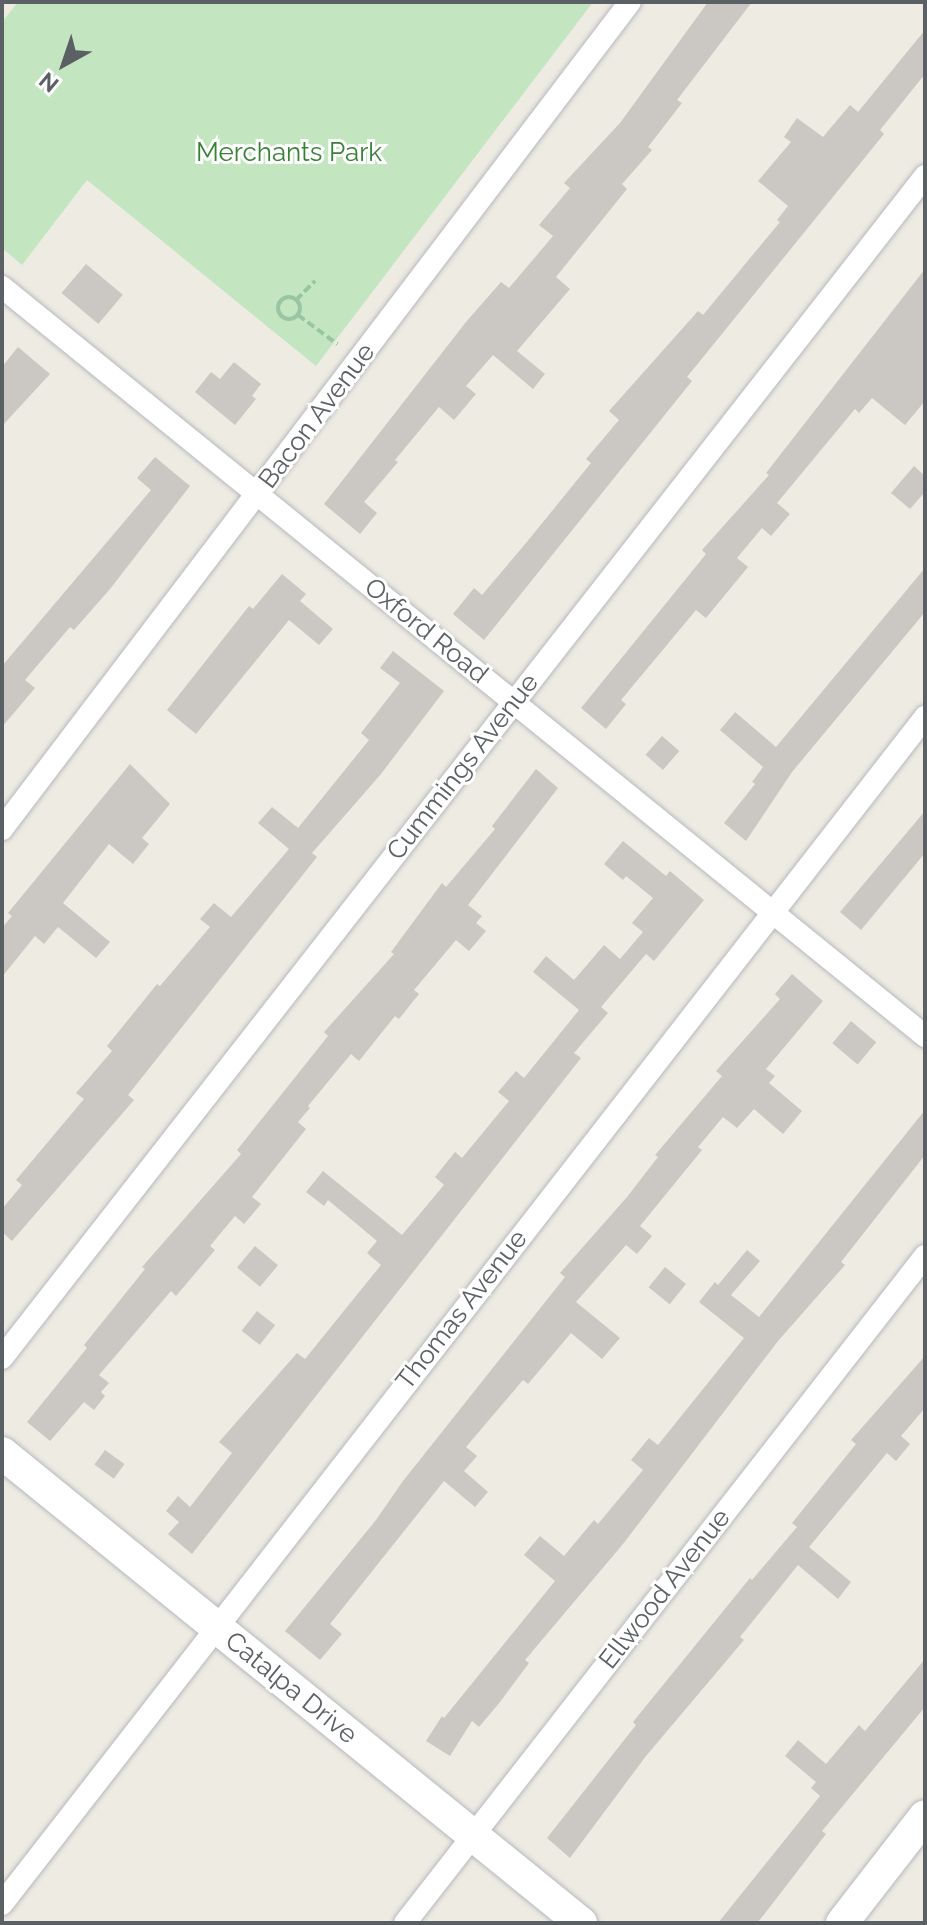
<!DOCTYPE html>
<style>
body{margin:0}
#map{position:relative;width:927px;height:1925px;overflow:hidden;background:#eeebe3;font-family:Raleway,sans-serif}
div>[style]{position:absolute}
.green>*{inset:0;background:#c3e5c0}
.building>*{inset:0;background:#cbc7c2;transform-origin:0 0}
.path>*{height:4px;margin-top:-2px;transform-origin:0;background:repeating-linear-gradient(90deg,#99c6a2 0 8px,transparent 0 12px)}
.path>.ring{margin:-2px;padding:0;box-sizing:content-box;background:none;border:4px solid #99c6a2;border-radius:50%}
.roads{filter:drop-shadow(0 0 2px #b6b9bd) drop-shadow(0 0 2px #b6b9bd)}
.street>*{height:22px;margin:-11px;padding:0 11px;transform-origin:11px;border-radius:11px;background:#fff}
.secondary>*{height:32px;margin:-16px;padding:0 16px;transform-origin:16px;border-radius:16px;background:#fff}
span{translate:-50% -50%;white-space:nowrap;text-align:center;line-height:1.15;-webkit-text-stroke:6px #fff;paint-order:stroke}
.park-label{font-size:26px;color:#378234}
.street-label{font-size:26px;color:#5b6064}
.frame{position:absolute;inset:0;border:4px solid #5b6064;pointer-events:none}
.north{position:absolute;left:24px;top:24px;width:80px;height:80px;-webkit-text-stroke:6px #fff;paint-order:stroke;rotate:220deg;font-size:22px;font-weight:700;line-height:32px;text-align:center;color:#5b6064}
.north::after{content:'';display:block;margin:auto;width:28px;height:36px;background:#5b6064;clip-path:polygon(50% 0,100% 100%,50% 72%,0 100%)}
</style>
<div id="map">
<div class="green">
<div style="clip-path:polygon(18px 2px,593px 2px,316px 366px,87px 180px,22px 265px,2px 248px,2px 22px)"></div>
</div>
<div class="building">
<div style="clip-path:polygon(708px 2px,752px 2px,677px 100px,682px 103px,648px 147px,652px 150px,622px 184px,627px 189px,556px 277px,570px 289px,517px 351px,545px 374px,533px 389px,493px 355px,466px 386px,476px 394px,454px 420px,439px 407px,395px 460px,398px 462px,364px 502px,377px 513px,360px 534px,324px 504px,466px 322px,501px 282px,509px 288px,553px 236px,539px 225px,570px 188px,564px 183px,620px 123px)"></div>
<div style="clip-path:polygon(925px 30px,925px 74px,880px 130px,884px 134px,687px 377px,692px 381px,484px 640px,453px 614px,474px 588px,482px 595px,526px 543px,591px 463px,586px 459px,619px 420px,609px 411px,698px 311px,703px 315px,780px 222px,777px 220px,788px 206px,758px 181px,791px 142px,784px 137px,797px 118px,823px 137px,850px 105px,858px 112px)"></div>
<div style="left:86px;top:264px;width:48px;height:38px;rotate:40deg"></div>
<div style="clip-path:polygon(925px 269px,925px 401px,905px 425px,872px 398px,859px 413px,855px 409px,777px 503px,790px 514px,771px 536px,762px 528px,737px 558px,748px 567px,706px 618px,696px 610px,621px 700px,626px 704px,606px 729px,581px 708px,706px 554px,702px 550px,769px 475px,766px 473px)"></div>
<div style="clip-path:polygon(18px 347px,50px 374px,2px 426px,2px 367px)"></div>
<div style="clip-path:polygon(234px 362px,261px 384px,252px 396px,256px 399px,235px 425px,195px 392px,211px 372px,220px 379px)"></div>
<div style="clip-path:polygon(155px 457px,190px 486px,110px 589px,74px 630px,70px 627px,25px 680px,35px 688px,2px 727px,2px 666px,151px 490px,137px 478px)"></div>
<div style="clip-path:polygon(914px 466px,925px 476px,925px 492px,910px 509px,891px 493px)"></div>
<div style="clip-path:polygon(925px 568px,925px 612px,792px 772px,746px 841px,724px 823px,755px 784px,752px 782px,763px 767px,720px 730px,735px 712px,776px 747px)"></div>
<div style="clip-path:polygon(282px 574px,306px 594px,300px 601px,333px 629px,319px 645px,289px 620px,196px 734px,167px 710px,249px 606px,253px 609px)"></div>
<div style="clip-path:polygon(393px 651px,444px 691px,381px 774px,312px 853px,317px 857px,128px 1095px,134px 1100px,12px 1241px,2px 1232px,2px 1209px,22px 1185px,16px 1180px,84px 1099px,76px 1093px,112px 1051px,107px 1046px,157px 984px,160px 986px,210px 927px,200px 919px,214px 903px,231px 917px,289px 849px,258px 823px,272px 807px,298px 828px,369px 740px,361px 733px,400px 683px,380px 668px)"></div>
<div style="left:662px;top:736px;width:23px;height:25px;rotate:41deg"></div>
<div style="clip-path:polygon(130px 764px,170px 804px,142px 838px,149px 844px,133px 864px,109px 844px,63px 903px,110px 942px,96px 958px,58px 927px,44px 944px,35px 936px,2px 977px,2px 928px,12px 916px,8px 913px)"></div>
<div style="clip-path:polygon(536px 769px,558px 788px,468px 905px,482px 916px,476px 923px,486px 931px,469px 951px,456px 940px,414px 990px,419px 994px,399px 1019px,395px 1016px,359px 1061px,351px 1054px,308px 1106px,310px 1108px,298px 1122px,306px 1129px,252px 1197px,261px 1204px,244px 1224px,235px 1216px,210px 1246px,215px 1250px,176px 1296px,171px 1291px,99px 1375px,109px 1383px,101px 1392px,105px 1396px,94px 1410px,84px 1402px,50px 1441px,27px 1422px,87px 1348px,84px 1345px,145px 1269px,142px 1267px,241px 1154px,237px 1150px,328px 1036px,324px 1032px,394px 954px,391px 952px,442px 883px,446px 887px,495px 829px,492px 826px)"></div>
<div style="clip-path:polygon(925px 811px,925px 853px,861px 930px,840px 912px)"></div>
<div style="clip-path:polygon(623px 841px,666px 876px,670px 871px,704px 900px,654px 961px,646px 954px,601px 1007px,608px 1013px,574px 1053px,581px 1058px,192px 1554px,168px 1534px,179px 1522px,166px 1511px,178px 1496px,190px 1507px,232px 1453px,219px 1442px,297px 1353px,305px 1359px,381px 1265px,367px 1253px,377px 1241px,328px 1200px,324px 1206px,306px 1192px,323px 1171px,402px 1235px,444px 1185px,435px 1177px,455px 1152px,462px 1158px,509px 1101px,498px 1092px,516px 1071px,524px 1078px,579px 1010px,533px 972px,546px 956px,574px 980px,604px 945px,620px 959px,643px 932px,632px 923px,653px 898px,626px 876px,623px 880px,604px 864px)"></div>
<div style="clip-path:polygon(792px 974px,823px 1001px,766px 1069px,775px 1076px,769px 1083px,802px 1111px,783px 1134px,754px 1109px,737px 1128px,723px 1117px,698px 1147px,702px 1150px,640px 1226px,652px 1236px,637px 1254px,626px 1245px,576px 1302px,620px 1338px,602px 1359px,571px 1333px,528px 1384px,523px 1380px,466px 1447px,477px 1456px,464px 1471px,488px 1492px,475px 1507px,444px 1481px,330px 1624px,342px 1634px,320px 1660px,285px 1631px,376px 1520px,403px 1481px,565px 1277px,560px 1273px,627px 1197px,658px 1157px,655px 1155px,722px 1076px,716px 1071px,780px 999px,775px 994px)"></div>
<div style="left:851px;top:1021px;width:33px;height:29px;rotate:40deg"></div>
<div style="clip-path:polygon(925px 1110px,925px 1155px,841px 1262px,845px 1265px,778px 1341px,623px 1544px,525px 1660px,529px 1663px,500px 1702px,479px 1727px,472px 1721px,450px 1756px,426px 1741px,442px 1716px,444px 1718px,555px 1581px,524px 1555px,540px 1536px,564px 1556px,594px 1520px,598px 1524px,643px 1470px,631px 1460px,649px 1438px,658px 1445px,744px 1338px,699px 1302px,715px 1282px,718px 1285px,747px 1250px,760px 1261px,731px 1295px,759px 1317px)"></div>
<div style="left:255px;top:1246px;width:30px;height:28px;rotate:40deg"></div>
<div style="left:665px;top:1267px;width:27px;height:26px;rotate:39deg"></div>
<div style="left:257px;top:1311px;width:23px;height:25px;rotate:38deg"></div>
<div style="clip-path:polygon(925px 1356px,925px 1408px,901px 1436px,910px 1444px,896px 1461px,887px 1453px,809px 1547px,851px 1582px,838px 1599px,798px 1565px,740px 1637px,744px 1640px,646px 1756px,570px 1858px,547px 1838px,636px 1725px,633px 1722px,750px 1578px,752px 1580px,797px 1527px,792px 1523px,856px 1444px,851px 1440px)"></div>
<div style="left:105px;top:1450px;width:24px;height:18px;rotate:36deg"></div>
<div style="clip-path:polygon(925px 1659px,925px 1707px,822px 1831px,826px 1834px,766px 1912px,757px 1923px,718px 1923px,820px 1796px,811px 1788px,816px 1782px,785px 1756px,798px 1740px,826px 1764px,859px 1725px,865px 1731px)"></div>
</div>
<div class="path">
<div class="ring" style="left:278px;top:297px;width:18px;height:18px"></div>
<div style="left:296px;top:300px;width:27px;rotate:-45deg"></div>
<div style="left:298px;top:315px;width:49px;rotate:36.6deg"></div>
</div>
<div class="roads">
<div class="street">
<div style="left:2px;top:287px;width:1189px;rotate:39.06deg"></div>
<div style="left:2px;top:829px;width:1038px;rotate:-52.79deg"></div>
<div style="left:2px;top:1358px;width:1500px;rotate:-52.01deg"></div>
<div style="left:2px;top:1904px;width:1504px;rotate:-52.13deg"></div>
<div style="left:405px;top:1923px;width:846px;rotate:-52.06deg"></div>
</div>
<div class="secondary">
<div style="left:2px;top:1453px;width:746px;rotate:39.07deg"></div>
<div style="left:842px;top:1923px;width:135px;rotate:-52.2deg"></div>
</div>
</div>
<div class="park-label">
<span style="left:289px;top:153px">Merchants Park</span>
</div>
<div class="street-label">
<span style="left:317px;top:416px;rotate:-53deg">Bacon Avenue</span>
<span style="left:426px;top:631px;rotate:39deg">Oxford Road</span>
<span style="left:463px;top:767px;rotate:-52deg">Cummings Avenue</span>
<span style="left:462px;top:1310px;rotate:-52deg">Thomas Avenue</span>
<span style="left:665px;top:1589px;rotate:-52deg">Ellwood Avenue</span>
<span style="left:291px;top:1688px;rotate:39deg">Catalpa Drive</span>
</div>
<div class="frame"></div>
<div class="north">N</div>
</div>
